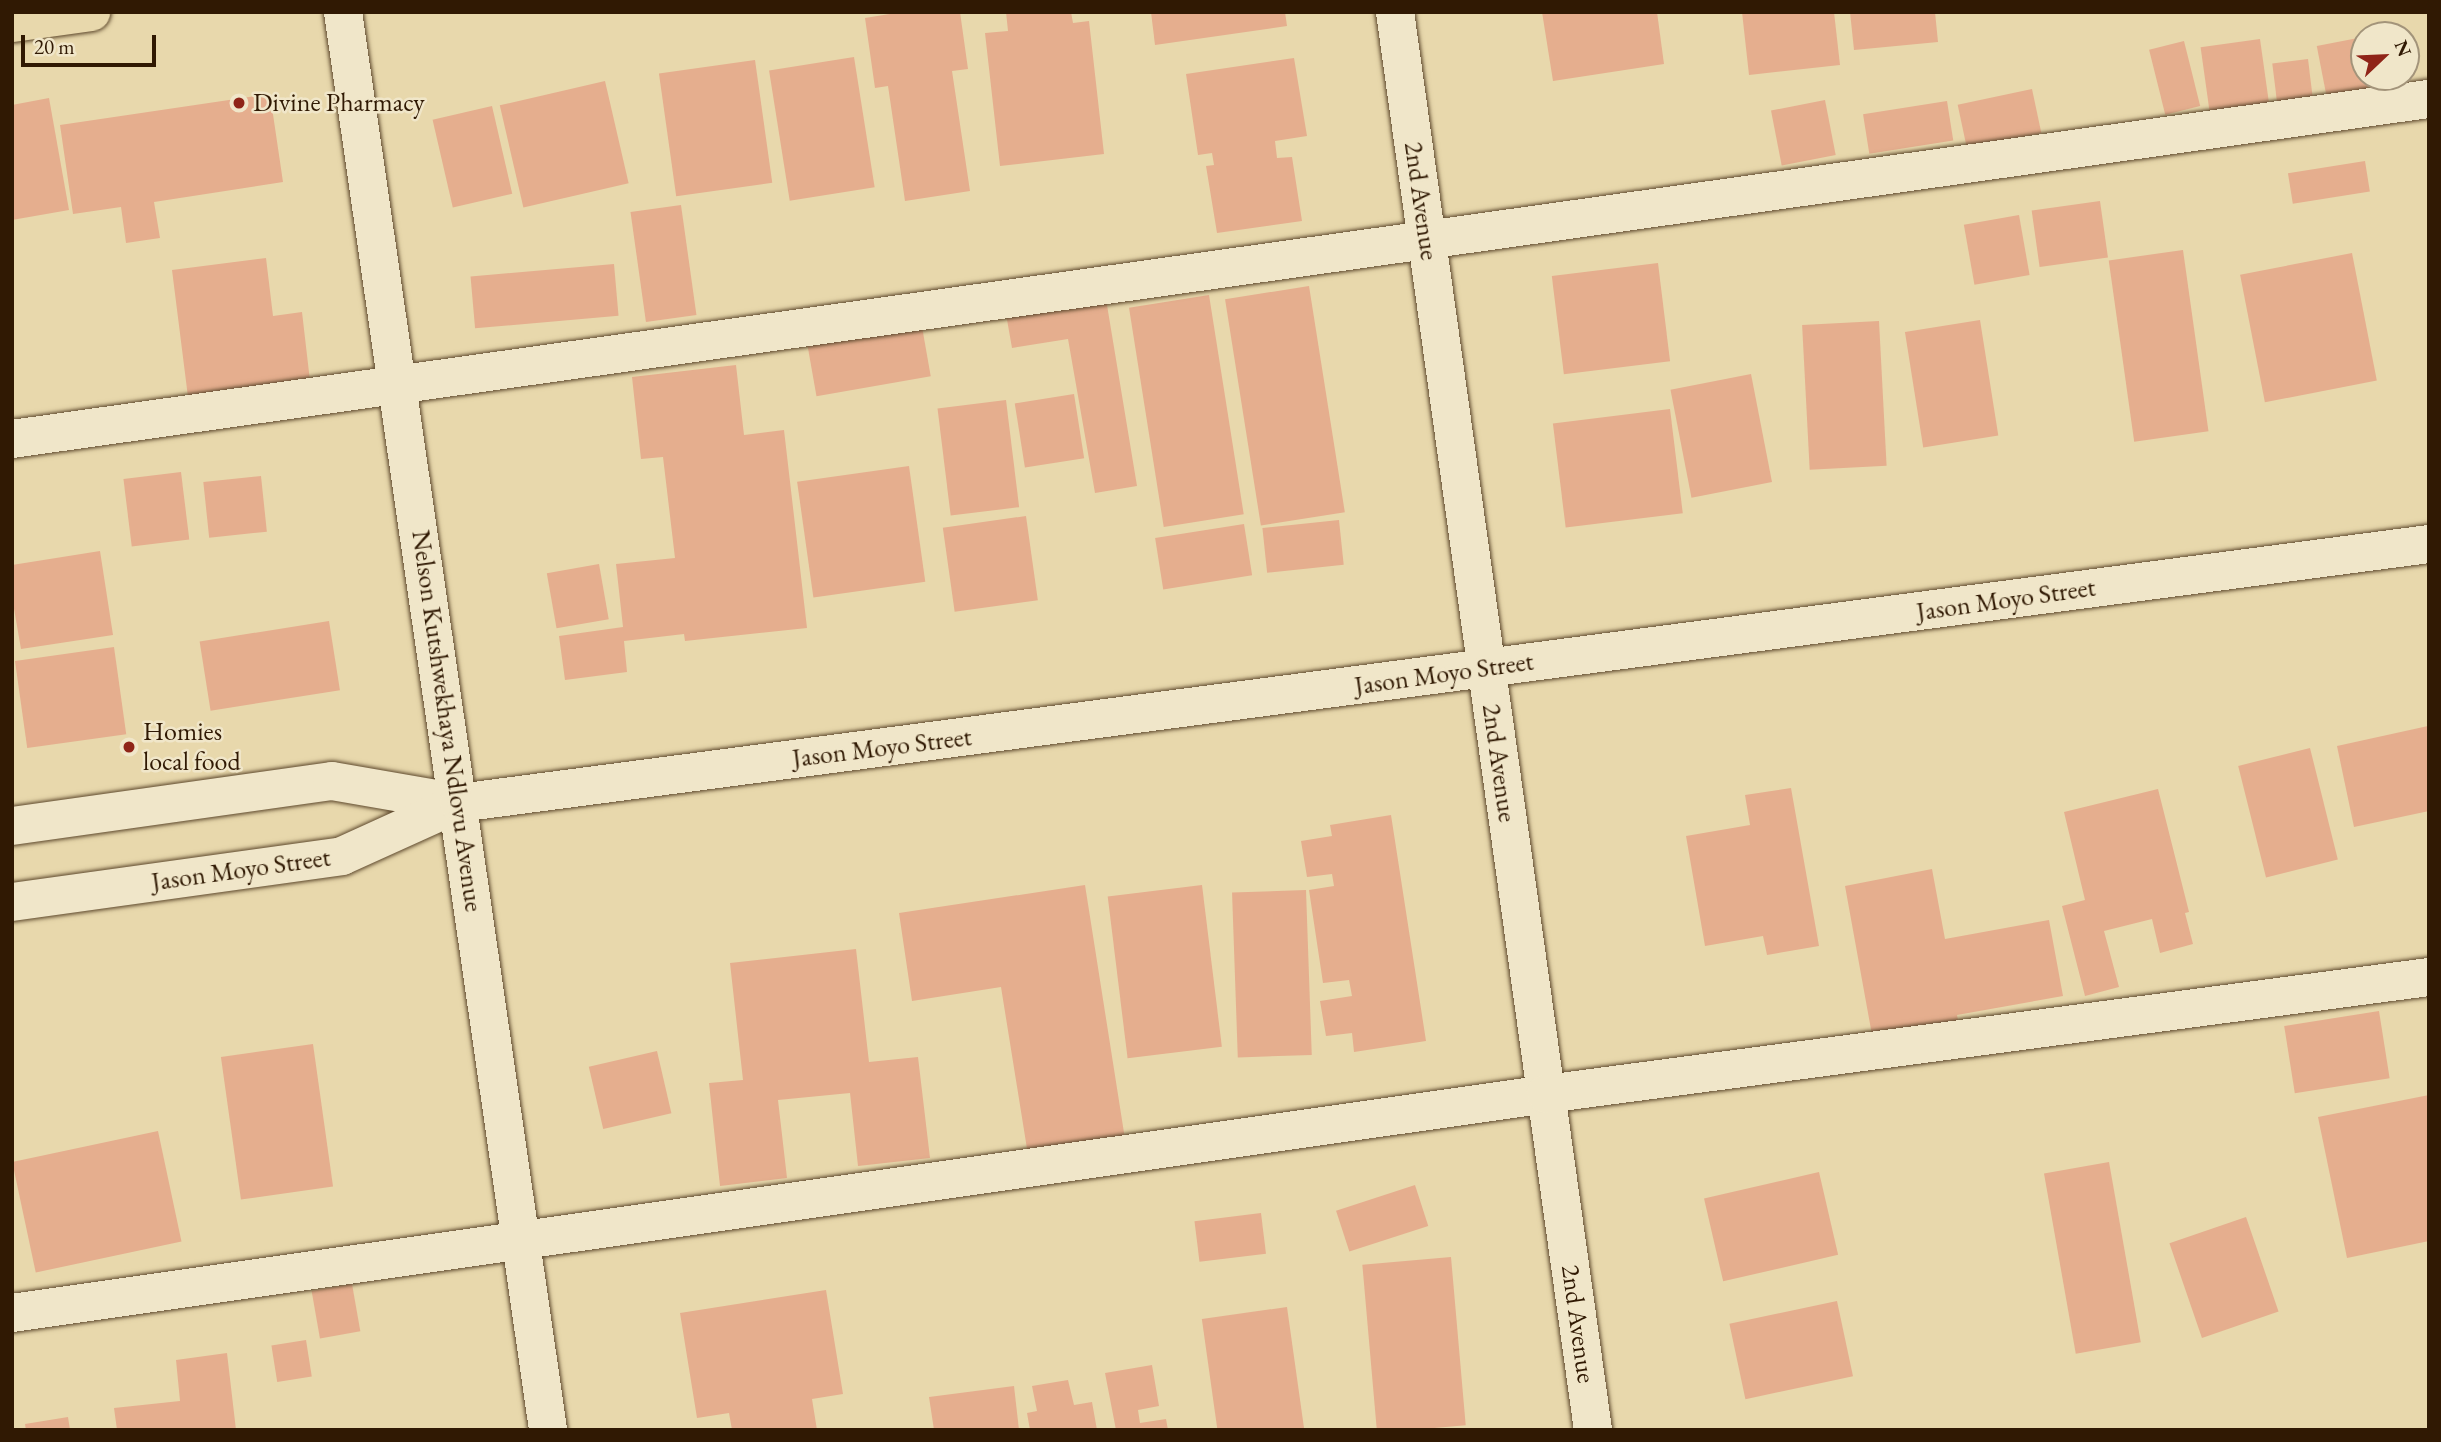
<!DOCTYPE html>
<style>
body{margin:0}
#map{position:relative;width:2441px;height:1442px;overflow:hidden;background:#e8d8ac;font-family:"EB Garamond",serif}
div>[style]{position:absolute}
.building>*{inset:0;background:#e5ae8e;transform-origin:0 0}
.roads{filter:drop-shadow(0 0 2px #5e492d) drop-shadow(0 0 2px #5e492d)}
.minor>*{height:38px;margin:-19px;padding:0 19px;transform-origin:19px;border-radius:19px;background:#f0e6c9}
.highway>*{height:38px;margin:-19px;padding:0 19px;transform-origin:19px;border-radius:19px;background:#e8d8ac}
.dots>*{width:19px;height:19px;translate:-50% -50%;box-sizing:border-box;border:4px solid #f0e6c9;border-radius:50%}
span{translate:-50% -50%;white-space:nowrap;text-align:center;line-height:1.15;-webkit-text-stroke:5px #f0e6c9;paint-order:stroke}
.poi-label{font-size:26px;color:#301903}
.left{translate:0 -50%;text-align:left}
.street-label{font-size:26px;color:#301903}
.frame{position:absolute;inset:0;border:14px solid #301903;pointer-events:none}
.north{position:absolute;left:2350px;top:21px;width:70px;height:70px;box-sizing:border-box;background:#f0e6c9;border:2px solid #a3947a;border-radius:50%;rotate:67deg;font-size:19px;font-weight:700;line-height:28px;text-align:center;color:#301903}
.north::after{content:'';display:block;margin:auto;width:24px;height:32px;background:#8f2418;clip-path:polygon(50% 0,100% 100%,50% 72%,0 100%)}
.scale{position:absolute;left:21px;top:35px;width:135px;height:32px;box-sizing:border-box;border:4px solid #301903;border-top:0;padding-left:9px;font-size:21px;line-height:24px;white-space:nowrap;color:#301903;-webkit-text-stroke:5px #f0e6c9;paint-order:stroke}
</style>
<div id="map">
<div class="building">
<div style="clip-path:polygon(902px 12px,960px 12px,968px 69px,952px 71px,970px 191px,905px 201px,888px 86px,875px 88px,865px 18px)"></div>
<div style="clip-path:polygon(1006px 12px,1071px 12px,1073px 23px,1089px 21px,1104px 154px,1000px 166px,985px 33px,1008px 31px)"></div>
<div style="clip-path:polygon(1151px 12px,1285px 12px,1287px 26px,1155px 45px)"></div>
<div style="clip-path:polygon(1542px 12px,1657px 12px,1664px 64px,1553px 81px)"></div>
<div style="clip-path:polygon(1742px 12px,1834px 12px,1840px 65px,1749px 75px)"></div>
<div style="clip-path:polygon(1850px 12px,1935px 12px,1938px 42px,1854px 50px)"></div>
<div style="left:2358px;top:38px;width:54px;height:42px;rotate:79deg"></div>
<div style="left:2260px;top:39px;width:67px;height:60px;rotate:82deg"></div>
<div style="left:2184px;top:41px;width:67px;height:36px;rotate:76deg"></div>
<div style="left:854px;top:57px;width:132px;height:86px;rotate:81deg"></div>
<div style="clip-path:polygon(1294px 58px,1307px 136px,1275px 141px,1277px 158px,1292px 157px,1302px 221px,1217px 233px,1206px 166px,1214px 165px,1212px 153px,1198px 155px,1186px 74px)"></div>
<div style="left:2308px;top:59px;width:39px;height:36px;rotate:83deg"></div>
<div style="left:755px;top:60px;width:124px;height:97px;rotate:82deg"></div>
<div style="left:605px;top:81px;width:105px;height:108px;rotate:77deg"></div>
<div style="left:2032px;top:89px;width:45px;height:76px;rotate:78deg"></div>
<div style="clip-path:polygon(270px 94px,283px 182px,154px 202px,160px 238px,126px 243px,121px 207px,73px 214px,60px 125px)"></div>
<div style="clip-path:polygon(49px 98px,69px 210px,12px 220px,12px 105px)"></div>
<div style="left:1825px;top:100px;width:56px;height:55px;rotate:79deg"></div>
<div style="left:1947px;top:101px;width:40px;height:85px;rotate:81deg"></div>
<div style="left:492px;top:106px;width:90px;height:61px;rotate:77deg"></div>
<div style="left:2365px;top:161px;width:31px;height:78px;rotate:81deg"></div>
<div style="left:2100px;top:201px;width:57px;height:69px;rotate:82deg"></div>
<div style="left:681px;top:205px;width:111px;height:51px;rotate:82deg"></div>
<div style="left:2019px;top:215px;width:61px;height:56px;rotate:80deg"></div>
<div style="left:2183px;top:250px;width:183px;height:75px;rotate:82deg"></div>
<div style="left:2352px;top:253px;width:130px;height:114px;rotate:79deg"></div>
<div style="clip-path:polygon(266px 258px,273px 316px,302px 312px,310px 381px,189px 405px,172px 270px)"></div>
<div style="left:1658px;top:263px;width:99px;height:107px;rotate:83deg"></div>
<div style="left:614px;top:264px;width:52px;height:144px;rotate:85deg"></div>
<div style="left:1309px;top:286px;width:229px;height:85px;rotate:81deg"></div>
<div style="clip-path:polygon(1105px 293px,1137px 486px,1095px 493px,1068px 339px,1012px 348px,1006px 314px)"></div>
<div style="left:1209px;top:295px;width:222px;height:81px;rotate:81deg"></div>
<div style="left:1980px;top:320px;width:117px;height:76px;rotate:81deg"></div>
<div style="left:921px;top:321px;width:56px;height:116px;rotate:80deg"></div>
<div style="left:1879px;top:321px;width:145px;height:77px;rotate:87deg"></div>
<div style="clip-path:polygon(736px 365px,744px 435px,784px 430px,807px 628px,685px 641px,684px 634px,624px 641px,627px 672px,565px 680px,559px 636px,623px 627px,616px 564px,675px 558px,663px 457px,641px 459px,632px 377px)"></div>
<div style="left:1751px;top:374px;width:110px;height:82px;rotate:79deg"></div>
<div style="left:1074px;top:394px;width:65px;height:60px;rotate:81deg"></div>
<div style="left:1006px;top:400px;width:108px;height:69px;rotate:83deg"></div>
<div style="left:1670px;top:409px;width:105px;height:118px;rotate:83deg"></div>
<div style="left:909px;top:466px;width:117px;height:113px;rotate:82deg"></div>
<div style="left:181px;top:472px;width:68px;height:58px;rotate:83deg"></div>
<div style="left:261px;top:476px;width:56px;height:58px;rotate:84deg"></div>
<div style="left:1026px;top:516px;width:85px;height:84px;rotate:82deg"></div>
<div style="left:1339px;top:520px;width:45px;height:77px;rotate:84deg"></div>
<div style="left:1244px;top:524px;width:52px;height:90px;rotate:81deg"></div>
<div style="clip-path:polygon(100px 551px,113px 635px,21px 649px,12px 597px,12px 565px)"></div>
<div style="left:599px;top:564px;width:56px;height:53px;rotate:80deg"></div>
<div style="left:329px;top:621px;width:70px;height:131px;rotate:81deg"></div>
<div style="left:114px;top:647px;width:88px;height:100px;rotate:82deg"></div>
<div style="clip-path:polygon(2428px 726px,2429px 811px,2354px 827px,2337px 746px)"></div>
<div style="left:2310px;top:748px;width:115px;height:74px;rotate:76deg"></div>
<div style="clip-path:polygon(1791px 788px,1819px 946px,1767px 955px,1763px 936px,1705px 946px,1686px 836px,1750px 825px,1745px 795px)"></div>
<div style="clip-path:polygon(2158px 789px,2189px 912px,2185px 913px,2193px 944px,2160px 953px,2152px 919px,2104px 931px,2119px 987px,2085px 996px,2062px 906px,2085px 900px,2064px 812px)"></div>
<div style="clip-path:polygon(1391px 815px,1426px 1041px,1354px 1052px,1352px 1033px,1326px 1036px,1320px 1001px,1352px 996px,1349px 980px,1323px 983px,1309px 890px,1334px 886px,1332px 874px,1307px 877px,1301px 841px,1332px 836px,1330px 825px)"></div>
<div style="clip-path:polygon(1932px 869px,1945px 939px,2049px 920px,2063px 996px,1957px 1015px,1960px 1030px,1874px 1046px,1845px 886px)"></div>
<div style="clip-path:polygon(1085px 885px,1125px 1139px,1028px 1155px,1001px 987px,912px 1001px,899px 913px)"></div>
<div style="left:1202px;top:885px;width:163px;height:95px;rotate:83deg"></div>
<div style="left:1306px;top:890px;width:165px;height:74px;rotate:88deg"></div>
<div style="clip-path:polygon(856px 949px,869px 1062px,918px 1057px,930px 1158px,858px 1166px,850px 1093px,778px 1100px,787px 1178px,720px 1186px,709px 1083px,743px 1080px,730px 963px)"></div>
<div style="left:2379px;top:1011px;width:68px;height:96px;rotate:81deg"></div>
<div style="left:313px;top:1044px;width:144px;height:93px;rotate:82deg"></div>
<div style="left:657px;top:1051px;width:64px;height:70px;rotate:77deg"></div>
<div style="clip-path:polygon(2429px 1095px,2429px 1241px,2347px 1258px,2318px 1117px)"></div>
<div style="left:158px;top:1131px;width:113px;height:149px;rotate:78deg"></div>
<div style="left:2109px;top:1162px;width:183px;height:66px;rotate:80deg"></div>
<div style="left:1819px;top:1172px;width:85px;height:118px;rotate:77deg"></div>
<div style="left:1415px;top:1185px;width:43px;height:83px;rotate:72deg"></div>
<div style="left:1261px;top:1213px;width:41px;height:67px;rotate:83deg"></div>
<div style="left:2246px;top:1217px;width:100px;height:81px;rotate:71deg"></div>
<div style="left:1451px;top:1257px;width:169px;height:89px;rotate:85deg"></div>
<div style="left:352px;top:1284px;width:48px;height:41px;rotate:80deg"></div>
<div style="clip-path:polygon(826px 1290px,843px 1394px,812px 1399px,817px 1430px,732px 1430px,729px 1413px,697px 1418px,680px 1313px)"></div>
<div style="left:1837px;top:1301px;width:77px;height:110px;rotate:78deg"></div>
<div style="left:1287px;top:1307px;width:124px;height:86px;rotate:82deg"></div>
<div style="left:306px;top:1340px;width:37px;height:35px;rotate:81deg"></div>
<div style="clip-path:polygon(227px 1353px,236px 1430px,117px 1430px,114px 1408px,180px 1401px,176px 1360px)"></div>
<div style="clip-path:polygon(1152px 1365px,1159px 1406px,1138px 1410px,1140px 1423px,1166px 1419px,1168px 1430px,1116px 1430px,1105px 1373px)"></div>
<div style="clip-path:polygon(1068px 1380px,1074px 1405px,1092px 1402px,1097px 1430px,1030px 1430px,1027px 1413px,1037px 1411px,1032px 1386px)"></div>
<div style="clip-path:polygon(1014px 1386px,1019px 1430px,934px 1430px,929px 1397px)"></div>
<div style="clip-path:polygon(68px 1417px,70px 1430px,26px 1430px,25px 1424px)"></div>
</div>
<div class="roads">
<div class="minor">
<div style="left:343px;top:12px;width:1433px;rotate:81.77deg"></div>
<div style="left:1395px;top:12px;width:1432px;rotate:82.05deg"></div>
<div style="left:12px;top:439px;width:2441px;rotate:-8.01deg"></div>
<div style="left:12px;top:826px;width:323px;rotate:-8deg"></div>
<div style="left:332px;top:781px;width:129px;rotate:9.8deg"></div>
<div style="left:12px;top:902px;width:333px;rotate:-7.9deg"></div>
<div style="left:342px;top:856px;width:128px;rotate:-24.4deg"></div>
<div style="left:459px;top:803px;width:1987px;rotate:-7.49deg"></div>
<div style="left:12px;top:1313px;width:1550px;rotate:-8.12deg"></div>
<div style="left:1546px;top:1094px;width:891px;rotate:-7.55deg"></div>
</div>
<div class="highway">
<div style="left:12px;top:23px;width:80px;rotate:-7.9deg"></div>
</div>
</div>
<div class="dots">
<div style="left:239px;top:103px;background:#8f2418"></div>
<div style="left:129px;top:747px;background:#8f2418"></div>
</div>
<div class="poi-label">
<span class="left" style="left:253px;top:103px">Divine Pharmacy</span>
<span class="left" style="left:143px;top:747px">Homies<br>local food</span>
</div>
<div class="street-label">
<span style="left:1421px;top:201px;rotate:82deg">2nd Avenue</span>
<span style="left:2006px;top:600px;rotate:-8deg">Jason Moyo Street</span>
<span style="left:1444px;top:674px;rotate:-8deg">Jason Moyo Street</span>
<span style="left:447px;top:721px;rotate:82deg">Nelson Kutshwekhaya Ndlovu Avenue</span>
<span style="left:882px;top:748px;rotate:-7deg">Jason Moyo Street</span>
<span style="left:1499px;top:763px;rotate:82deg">2nd Avenue</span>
<span style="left:241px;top:870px;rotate:-8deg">Jason Moyo Street</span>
<span style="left:1578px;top:1324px;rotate:82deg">2nd Avenue</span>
</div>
<div class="frame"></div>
<div class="north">N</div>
<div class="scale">20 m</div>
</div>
